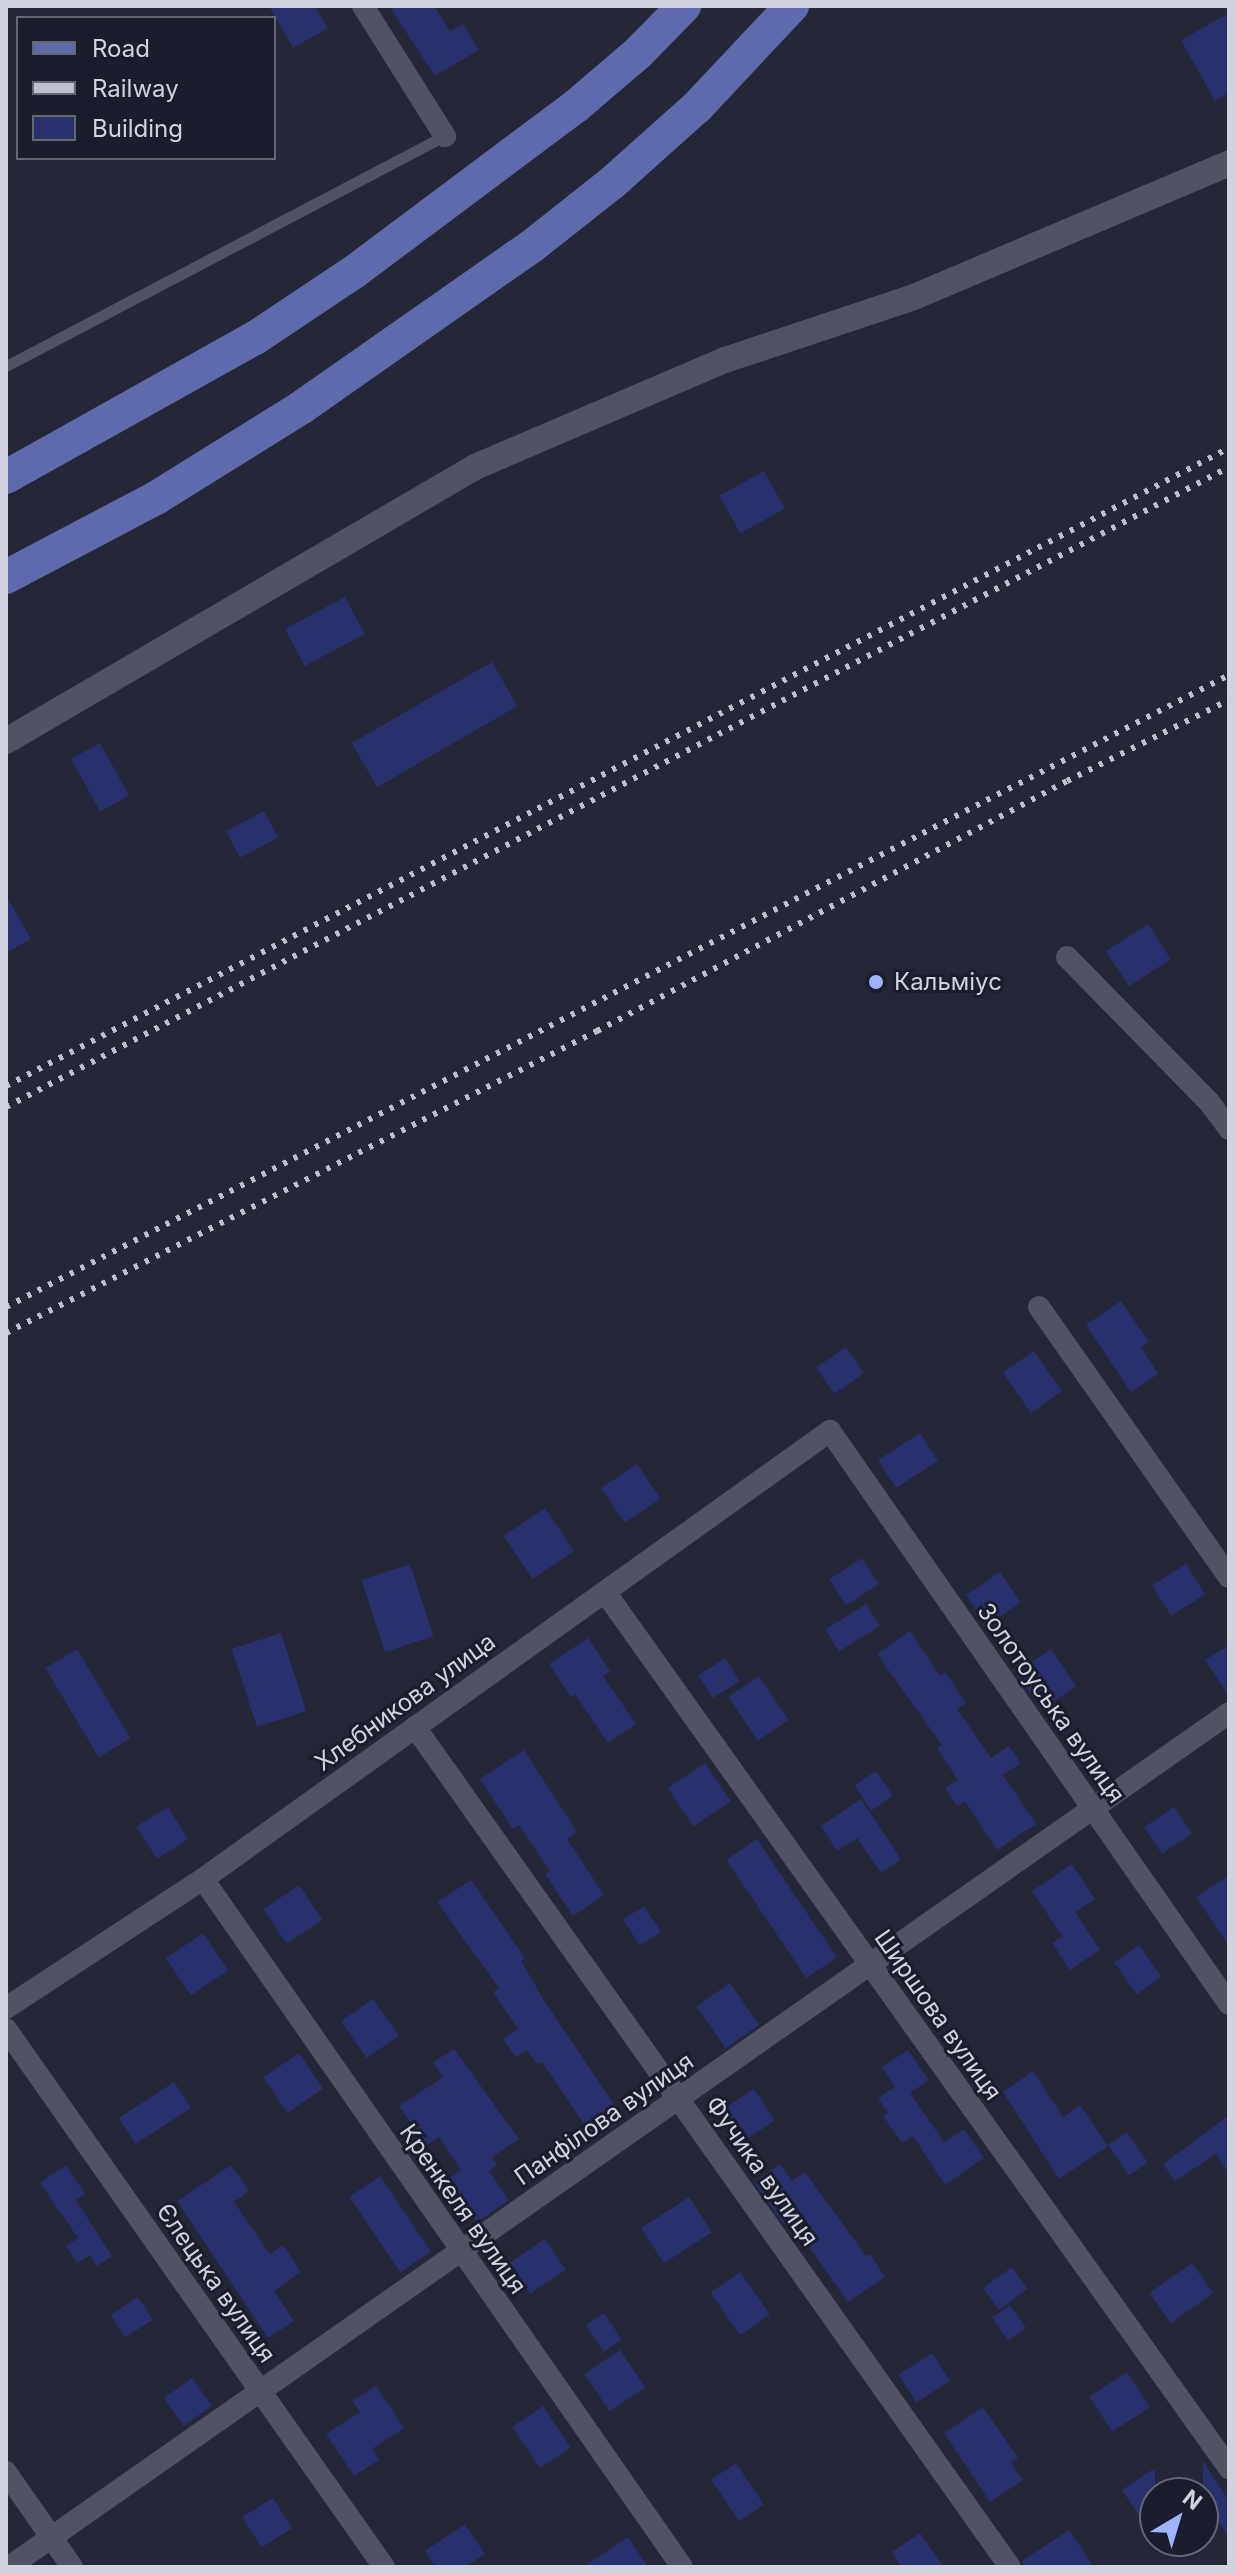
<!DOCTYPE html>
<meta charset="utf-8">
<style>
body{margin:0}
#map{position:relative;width:1235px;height:2573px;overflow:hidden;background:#232737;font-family:Inter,sans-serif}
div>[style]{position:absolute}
.building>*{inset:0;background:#28306d;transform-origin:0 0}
.service>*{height:11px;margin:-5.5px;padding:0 5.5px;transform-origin:5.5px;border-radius:5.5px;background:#4f5365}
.minor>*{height:22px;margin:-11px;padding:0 11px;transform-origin:11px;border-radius:11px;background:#4f5365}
.tertiary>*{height:26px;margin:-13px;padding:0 13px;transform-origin:13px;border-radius:13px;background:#4f5365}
.primary>*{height:34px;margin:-17px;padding:0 17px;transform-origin:17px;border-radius:17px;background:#5e6aac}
.rail>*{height:6px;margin-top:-3px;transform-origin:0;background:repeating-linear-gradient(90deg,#bdc0ca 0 4px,transparent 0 12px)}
.dots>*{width:22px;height:22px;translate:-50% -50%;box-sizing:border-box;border:4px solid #1a1d2c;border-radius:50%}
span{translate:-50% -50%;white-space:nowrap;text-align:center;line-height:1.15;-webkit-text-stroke:6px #1a1d2c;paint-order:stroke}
.poi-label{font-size:24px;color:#d0d3dd}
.left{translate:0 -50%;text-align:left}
.street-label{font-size:24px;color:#d0d3dd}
.frame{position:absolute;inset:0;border:8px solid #d0d3dd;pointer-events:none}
.legend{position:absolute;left:16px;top:16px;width:260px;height:144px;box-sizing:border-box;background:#1a1d2c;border:2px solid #636673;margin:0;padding:10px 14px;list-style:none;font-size:24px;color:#d0d3dd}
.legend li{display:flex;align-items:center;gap:16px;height:40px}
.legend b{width:40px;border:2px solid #636673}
.north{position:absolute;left:1139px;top:2477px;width:80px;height:80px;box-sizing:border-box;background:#1a1d2c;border:2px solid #636673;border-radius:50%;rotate:38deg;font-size:22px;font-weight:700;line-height:32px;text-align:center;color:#d0d3dd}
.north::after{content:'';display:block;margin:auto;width:28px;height:36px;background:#a1b2fd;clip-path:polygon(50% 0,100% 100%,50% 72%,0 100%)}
</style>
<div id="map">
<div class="building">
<div style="clip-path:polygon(269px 6px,315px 6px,328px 28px,293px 48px)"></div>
<div style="clip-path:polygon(389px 6px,434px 6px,450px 31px,463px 24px,479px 50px,435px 76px)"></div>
<div style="clip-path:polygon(1229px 13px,1229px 93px,1215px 101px,1181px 40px)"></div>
<div style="left:764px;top:471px;width:43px;height:51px;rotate:61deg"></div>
<div style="left:345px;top:597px;width:42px;height:68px;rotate:62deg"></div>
<div style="left:492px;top:662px;width:51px;height:162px;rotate:60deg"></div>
<div style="left:100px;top:743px;width:60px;height:33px;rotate:61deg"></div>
<div style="left:264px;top:811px;width:30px;height:43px;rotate:62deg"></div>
<div style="clip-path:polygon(6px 895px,31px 939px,6px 953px)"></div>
<div style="left:1148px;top:924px;width:42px;height:50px;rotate:57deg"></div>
<div style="clip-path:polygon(1121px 1301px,1149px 1342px,1141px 1347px,1158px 1374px,1131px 1392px,1086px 1325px)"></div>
<div style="left:846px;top:1347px;width:32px;height:36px;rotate:56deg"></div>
<div style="left:1034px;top:1351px;width:49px;height:38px;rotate:55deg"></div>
<div style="left:920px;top:1433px;width:33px;height:50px;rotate:57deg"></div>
<div style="left:637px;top:1464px;width:42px;height:43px;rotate:56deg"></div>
<div style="left:545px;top:1508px;width:52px;height:50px;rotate:56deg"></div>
<div style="left:862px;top:1558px;width:31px;height:39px;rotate:57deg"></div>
<div style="left:410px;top:1564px;width:76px;height:51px;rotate:72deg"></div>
<div style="left:1186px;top:1564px;width:36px;height:40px;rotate:58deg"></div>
<div style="left:1000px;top:1572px;width:37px;height:41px;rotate:56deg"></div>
<div style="left:866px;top:1604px;width:26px;height:48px;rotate:58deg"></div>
<div style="clip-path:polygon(910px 1631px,940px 1676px,945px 1672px,966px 1703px,957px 1709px,991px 1758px,1009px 1746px,1021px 1763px,1003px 1775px,1036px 1824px,997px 1850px,965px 1801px,957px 1806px,945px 1788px,958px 1780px,937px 1748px,942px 1745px,877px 1654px)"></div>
<div style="left:281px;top:1633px;width:82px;height:52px;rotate:72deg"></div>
<div style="clip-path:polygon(588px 1638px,610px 1671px,603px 1676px,636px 1724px,608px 1743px,575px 1694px,571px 1697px,549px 1664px)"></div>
<div style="clip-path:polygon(1229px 1645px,1229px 1696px,1205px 1660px)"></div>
<div style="left:77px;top:1649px;width:104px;height:37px;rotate:59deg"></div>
<div style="left:1051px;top:1649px;width:45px;height:42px;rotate:56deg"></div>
<div style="left:725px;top:1658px;width:27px;height:32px;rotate:57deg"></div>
<div style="left:759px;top:1676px;width:53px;height:37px;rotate:56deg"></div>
<div style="clip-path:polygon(524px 1750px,577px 1832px,567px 1839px,604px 1895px,573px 1916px,545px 1874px,550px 1871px,519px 1825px,513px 1829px,480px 1779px)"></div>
<div style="left:705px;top:1763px;width:46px;height:45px;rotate:56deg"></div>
<div style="left:876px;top:1771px;width:30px;height:26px;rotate:56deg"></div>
<div style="clip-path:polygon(861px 1799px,901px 1859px,881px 1873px,857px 1838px,837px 1851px,821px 1826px)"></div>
<div style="left:168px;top:1807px;width:38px;height:37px;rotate:58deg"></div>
<div style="left:1174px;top:1807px;width:32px;height:36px;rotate:56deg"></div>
<div style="left:757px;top:1839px;width:143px;height:37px;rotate:56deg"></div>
<div style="clip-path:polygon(1072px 1864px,1095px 1899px,1075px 1912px,1100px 1950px,1070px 1970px,1052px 1943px,1062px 1936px,1032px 1891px)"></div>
<div style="clip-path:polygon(1229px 1875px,1229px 1946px,1196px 1897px)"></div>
<div style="clip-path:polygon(471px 1880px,525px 1958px,521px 1961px,545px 2002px,624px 2119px,594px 2139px,542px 2062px,538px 2065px,527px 2050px,516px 2057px,503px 2039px,518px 2029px,493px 1992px,499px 1988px,437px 1902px)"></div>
<div style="left:299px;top:1885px;width:42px;height:43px;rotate:56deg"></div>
<div style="left:644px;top:1906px;width:31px;height:25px;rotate:57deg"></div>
<div style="left:203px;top:1933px;width:45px;height:45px;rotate:56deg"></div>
<div style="left:1139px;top:1945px;width:39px;height:30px;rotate:55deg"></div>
<div style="left:730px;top:1983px;width:51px;height:41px;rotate:55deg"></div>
<div style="left:373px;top:1999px;width:45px;height:39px;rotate:55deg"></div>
<div style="clip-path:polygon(454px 2049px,519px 2139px,492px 2157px,497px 2165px,489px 2171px,509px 2200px,477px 2222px,448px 2179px,461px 2170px,439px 2137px,426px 2146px,399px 2106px,443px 2077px,433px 2062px)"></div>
<div style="clip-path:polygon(908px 2050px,929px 2080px,910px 2093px,944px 2142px,964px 2129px,984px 2158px,945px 2185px,913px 2136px,902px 2143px,883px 2116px,888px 2113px,878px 2098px,895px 2087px,882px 2067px)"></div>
<div style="left:299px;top:2053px;width:43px;height:43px;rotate:56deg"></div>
<div style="clip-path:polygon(1033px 2071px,1063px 2117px,1080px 2105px,1108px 2146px,1059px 2179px,1003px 2092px)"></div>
<div style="left:174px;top:2082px;width:31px;height:66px;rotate:57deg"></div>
<div style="left:754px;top:2089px;width:38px;height:42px;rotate:57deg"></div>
<div style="clip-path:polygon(1229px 2115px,1229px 2174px,1216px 2154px,1175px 2181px,1163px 2164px)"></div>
<div style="left:1127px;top:2132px;width:37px;height:23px;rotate:56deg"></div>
<div style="clip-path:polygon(780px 2164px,792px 2181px,805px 2172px,866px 2256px,870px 2254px,885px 2277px,848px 2302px,790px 2220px,784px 2224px,754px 2182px)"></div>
<div style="clip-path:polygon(66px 2165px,85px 2194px,76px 2200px,112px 2256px,97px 2266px,90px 2255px,77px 2263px,66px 2246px,78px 2238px,40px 2183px)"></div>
<div style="clip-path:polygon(231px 2165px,249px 2191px,234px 2202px,270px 2254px,283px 2245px,301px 2272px,274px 2291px,294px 2321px,268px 2338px,177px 2201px)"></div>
<div style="left:380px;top:2176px;width:91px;height:37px;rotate:56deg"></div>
<div style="left:689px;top:2197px;width:42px;height:57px;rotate:57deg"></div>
<div style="left:545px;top:2239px;width:37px;height:43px;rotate:56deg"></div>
<div style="left:1192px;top:2263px;width:37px;height:52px;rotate:55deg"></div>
<div style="left:1012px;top:2267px;width:27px;height:36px;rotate:54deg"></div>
<div style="left:740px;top:2272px;width:52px;height:36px;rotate:55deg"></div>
<div style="left:138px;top:2297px;width:27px;height:33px;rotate:57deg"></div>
<div style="left:1010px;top:2305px;width:28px;height:22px;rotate:55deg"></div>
<div style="left:604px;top:2313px;width:32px;height:22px;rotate:56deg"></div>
<div style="left:620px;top:2350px;width:45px;height:43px;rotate:56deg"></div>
<div style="left:932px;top:2353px;width:33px;height:40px;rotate:57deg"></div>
<div style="left:1127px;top:2372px;width:42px;height:45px;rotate:57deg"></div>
<div style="left:192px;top:2378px;width:34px;height:35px;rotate:54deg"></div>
<div style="clip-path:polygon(376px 2386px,404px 2428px,372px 2449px,379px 2460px,354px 2476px,326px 2434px,360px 2412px,352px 2401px)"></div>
<div style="left:543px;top:2406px;width:50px;height:37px;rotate:56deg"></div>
<div style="clip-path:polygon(983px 2407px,1018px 2458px,1011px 2463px,1023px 2480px,990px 2502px,944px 2433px)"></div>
<div style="clip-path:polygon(1203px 2461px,1229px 2501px,1229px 2537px,1203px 2498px)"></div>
<div style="left:736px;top:2463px;width:50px;height:30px;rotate:56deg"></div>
<div style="clip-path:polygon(1155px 2468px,1155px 2539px,1122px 2490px)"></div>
<div style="left:273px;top:2498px;width:36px;height:36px;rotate:58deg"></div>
<div style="clip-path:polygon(465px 2524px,485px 2554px,466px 2567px,435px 2567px,425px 2551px)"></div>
<div style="clip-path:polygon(1069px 2530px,1094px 2567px,1024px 2567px,1022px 2561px)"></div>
<div style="clip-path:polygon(920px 2533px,944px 2567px,902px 2567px,892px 2552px)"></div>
<div style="clip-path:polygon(628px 2537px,648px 2567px,583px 2567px)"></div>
</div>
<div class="service">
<div style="left:6px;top:366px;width:496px;rotate:-27.7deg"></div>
</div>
<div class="minor">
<div style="left:363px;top:6px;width:154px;rotate:57.8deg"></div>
<div style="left:1067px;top:957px;width:203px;rotate:45.6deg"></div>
<div style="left:1209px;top:1102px;width:34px;rotate:53deg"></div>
<div style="left:1039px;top:1307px;width:330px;rotate:54.9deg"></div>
<div style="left:605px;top:1592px;width:1076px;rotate:54.54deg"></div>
<div style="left:415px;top:1727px;width:1029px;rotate:54.69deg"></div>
<div style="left:203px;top:1879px;width:838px;rotate:55.15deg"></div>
<div style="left:6px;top:2008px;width:235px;rotate:-33.2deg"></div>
<div style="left:203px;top:1879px;width:771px;rotate:-35.55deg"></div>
<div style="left:830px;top:1431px;width:698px;rotate:55.15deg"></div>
<div style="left:6px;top:2029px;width:658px;rotate:54.91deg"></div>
<div style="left:6px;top:2472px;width:116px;rotate:55.2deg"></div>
<div style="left:9px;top:2567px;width:1489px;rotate:-34.99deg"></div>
</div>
<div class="tertiary">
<div style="left:6px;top:741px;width:543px;rotate:-30.29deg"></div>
<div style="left:475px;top:467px;width:272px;rotate:-23.2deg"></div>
<div style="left:725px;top:360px;width:199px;rotate:-18.4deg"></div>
<div style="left:914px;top:297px;width:342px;rotate:-23deg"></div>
</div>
<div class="primary">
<div style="left:6px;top:477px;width:285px;rotate:-29.2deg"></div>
<div style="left:255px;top:338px;width:119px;rotate:-33.7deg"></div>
<div style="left:354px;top:272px;width:277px;rotate:-36.8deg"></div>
<div style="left:576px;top:106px;width:82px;rotate:-40.5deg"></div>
<div style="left:638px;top:53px;width:66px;rotate:-45.6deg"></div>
<div style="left:6px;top:577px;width:170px;rotate:-27.8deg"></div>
<div style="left:156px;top:498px;width:172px;rotate:-31.9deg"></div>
<div style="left:302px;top:407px;width:281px;rotate:-35deg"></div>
<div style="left:532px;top:246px;width:103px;rotate:-38.3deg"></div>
<div style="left:613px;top:182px;width:113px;rotate:-41.8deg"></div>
<div style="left:697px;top:107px;width:139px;rotate:-46.8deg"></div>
</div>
<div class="rail">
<div style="left:6px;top:1086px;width:1379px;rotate:-27.55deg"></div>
<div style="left:6px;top:1107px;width:1380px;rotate:-27.62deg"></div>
<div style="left:6px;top:1307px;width:1377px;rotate:-27.33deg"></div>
<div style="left:6px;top:1333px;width:664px;rotate:-27.07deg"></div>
<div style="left:597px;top:1031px;width:532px;rotate:-28.01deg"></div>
<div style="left:1067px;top:781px;width:181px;rotate:-26.6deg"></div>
</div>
<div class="dots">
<div style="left:876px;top:982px;background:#a1b2fd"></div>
</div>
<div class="poi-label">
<span class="left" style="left:894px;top:982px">Кальміус</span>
</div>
<div class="street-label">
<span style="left:405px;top:1702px;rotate:-36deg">Хлебникова улица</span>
<span style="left:1051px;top:1703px;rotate:55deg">Золотоуська вулиця</span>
<span style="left:938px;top:2015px;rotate:55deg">Ширшова вулиця</span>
<span style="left:604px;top:2119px;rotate:-35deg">Панфілова вулиця</span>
<span style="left:762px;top:2171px;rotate:55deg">Фучика вулиця</span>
<span style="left:463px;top:2209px;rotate:55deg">Кренкеля вулиця</span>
<span style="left:216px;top:2283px;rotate:55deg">Єлецька вулиця</span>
</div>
<div class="frame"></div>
<ul class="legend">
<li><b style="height:10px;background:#5e6aac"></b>Road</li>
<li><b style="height:10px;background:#bdc0ca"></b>Railway</li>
<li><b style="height:22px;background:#28306d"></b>Building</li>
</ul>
<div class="north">N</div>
</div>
